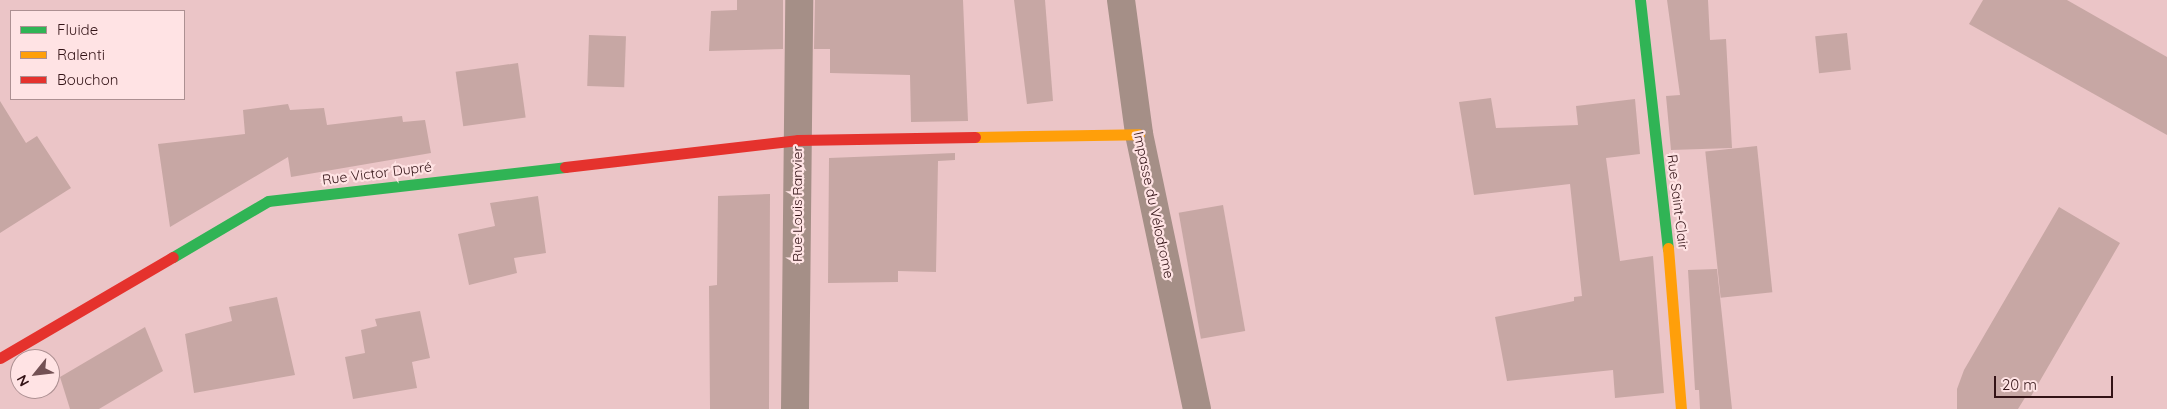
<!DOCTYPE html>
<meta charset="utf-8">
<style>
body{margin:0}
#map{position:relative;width:2167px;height:409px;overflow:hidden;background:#ebc5c7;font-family:Quicksand,sans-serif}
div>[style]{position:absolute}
.building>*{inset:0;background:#c7a7a4;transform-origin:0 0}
.street>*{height:28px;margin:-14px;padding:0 14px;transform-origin:14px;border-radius:14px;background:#a58f87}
.fast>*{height:11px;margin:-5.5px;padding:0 5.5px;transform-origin:5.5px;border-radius:5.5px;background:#30b455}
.slow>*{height:11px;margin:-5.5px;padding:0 5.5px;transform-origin:5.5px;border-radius:5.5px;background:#ff9f0a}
.jam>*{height:11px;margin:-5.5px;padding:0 5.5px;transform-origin:5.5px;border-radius:5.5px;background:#e5322d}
span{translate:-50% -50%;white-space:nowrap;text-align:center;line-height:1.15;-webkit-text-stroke:4.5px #ffe3e4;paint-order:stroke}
.street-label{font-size:14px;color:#331316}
.legend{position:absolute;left:10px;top:10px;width:175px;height:90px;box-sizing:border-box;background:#ffe3e4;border:1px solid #ad9092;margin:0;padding:6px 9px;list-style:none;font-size:15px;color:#331316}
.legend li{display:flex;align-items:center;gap:10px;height:25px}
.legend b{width:25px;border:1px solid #ad9092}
.north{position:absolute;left:10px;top:349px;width:50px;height:50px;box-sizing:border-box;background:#ffe3e4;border:1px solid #ad9092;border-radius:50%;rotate:241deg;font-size:14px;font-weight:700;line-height:20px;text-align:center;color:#331316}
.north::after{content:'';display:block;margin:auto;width:18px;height:22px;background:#735154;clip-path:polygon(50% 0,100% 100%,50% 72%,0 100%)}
.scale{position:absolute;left:1994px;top:376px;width:119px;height:22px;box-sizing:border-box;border:2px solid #331316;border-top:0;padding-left:6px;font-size:15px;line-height:18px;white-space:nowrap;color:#331316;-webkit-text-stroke:4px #ffe3e4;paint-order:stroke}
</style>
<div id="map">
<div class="building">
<div style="clip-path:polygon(737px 0,783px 0,783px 49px,709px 51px,711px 11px,737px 10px)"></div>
<div style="clip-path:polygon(815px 0,963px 0,968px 121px,911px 122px,910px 75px,830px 73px,830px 49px,814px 49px)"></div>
<div style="clip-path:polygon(1014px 0,1045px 0,1053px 101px,1027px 104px)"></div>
<div style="clip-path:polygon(1667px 0,1708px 0,1710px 40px,1726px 39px,1732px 148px,1671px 150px,1666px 96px,1680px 95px)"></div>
<div style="clip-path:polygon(1983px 0,2067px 0,2167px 57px,2167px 135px,1969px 24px)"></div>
<div style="left:1847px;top:33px;width:37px;height:32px;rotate:84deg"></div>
<div style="left:589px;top:35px;width:37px;height:51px;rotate:2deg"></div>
<div style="left:518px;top:63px;width:55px;height:63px;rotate:82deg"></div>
<div style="clip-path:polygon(1491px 98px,1496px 128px,1578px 125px,1576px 106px,1635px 99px,1640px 154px,1606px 158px,1620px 261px,1653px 256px,1664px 393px,1615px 398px,1613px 370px,1507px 381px,1495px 317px,1574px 301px,1574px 297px,1582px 296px,1570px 184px,1474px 195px,1459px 102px)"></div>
<div style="clip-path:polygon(0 101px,26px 143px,37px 136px,71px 188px,0 233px)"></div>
<div style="clip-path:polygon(288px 104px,290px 110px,324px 108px,327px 125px,402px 116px,403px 122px,425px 120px,431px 153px,291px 177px,288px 157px,170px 227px,158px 144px,245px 134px,243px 110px)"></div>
<div style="left:1757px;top:146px;width:147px;height:52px;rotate:84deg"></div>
<div style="clip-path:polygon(955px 153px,955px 160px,938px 161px,936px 272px,898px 271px,898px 282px,828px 283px,829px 158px)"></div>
<div style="clip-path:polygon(770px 194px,769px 409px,710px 409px,709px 286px,717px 285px,718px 196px)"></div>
<div style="clip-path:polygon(538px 196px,546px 253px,514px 258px,517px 273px,469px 285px,458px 234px,495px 226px,490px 203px)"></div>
<div style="left:1223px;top:205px;width:128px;height:45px;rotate:80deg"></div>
<div style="clip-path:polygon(2059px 207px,2120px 243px,2030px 398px,2026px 396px,2018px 409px,1957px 409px,1957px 389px,1964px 370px)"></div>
<div style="clip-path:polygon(1717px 269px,1732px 409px,1700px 409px,1699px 390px,1695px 390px,1688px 270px)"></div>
<div style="clip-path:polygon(277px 297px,295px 375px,194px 393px,185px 334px,232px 321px,229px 307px)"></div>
<div style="clip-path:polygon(420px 311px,430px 358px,412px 362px,417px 388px,353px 399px,345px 357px,365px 353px,361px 330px,377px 326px,375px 319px)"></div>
<div style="clip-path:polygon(145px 327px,163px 371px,99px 409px,70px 409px,60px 377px)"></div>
</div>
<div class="street">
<div style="left:1121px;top:0;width:135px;rotate:82.3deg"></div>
<div style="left:1139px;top:134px;width:281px;rotate:78.1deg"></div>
<div style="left:795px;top:409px;width:409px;rotate:-89.4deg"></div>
</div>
<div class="fast">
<div style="left:1640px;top:0;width:250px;rotate:83.6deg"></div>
<div style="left:173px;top:257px;width:110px;rotate:-30.5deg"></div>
<div style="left:268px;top:201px;width:299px;rotate:-6.5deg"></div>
</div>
<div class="slow">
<div style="left:975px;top:137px;width:164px;rotate:-1deg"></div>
<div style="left:1668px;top:248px;width:162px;rotate:85.4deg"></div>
</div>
<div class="jam">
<div style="left:565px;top:167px;width:235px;rotate:-6.6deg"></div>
<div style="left:798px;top:140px;width:177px;rotate:-1deg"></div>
<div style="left:0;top:358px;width:200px;rotate:-30.3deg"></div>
</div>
<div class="street-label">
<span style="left:377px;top:173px;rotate:-7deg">Rue Victor Dupré</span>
<span style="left:1678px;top:202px;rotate:83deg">Rue Saint-Clair</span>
<span style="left:797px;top:204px;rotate:-90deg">Rue Louis Ranvier</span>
<span style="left:1154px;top:205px;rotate:78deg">Impasse du Vélodrome</span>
</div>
<ul class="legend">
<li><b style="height:6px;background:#30b455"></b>Fluide</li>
<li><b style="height:6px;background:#ff9f0a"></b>Ralenti</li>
<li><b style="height:6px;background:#e5322d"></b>Bouchon</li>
</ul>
<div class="north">N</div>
<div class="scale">20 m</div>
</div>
